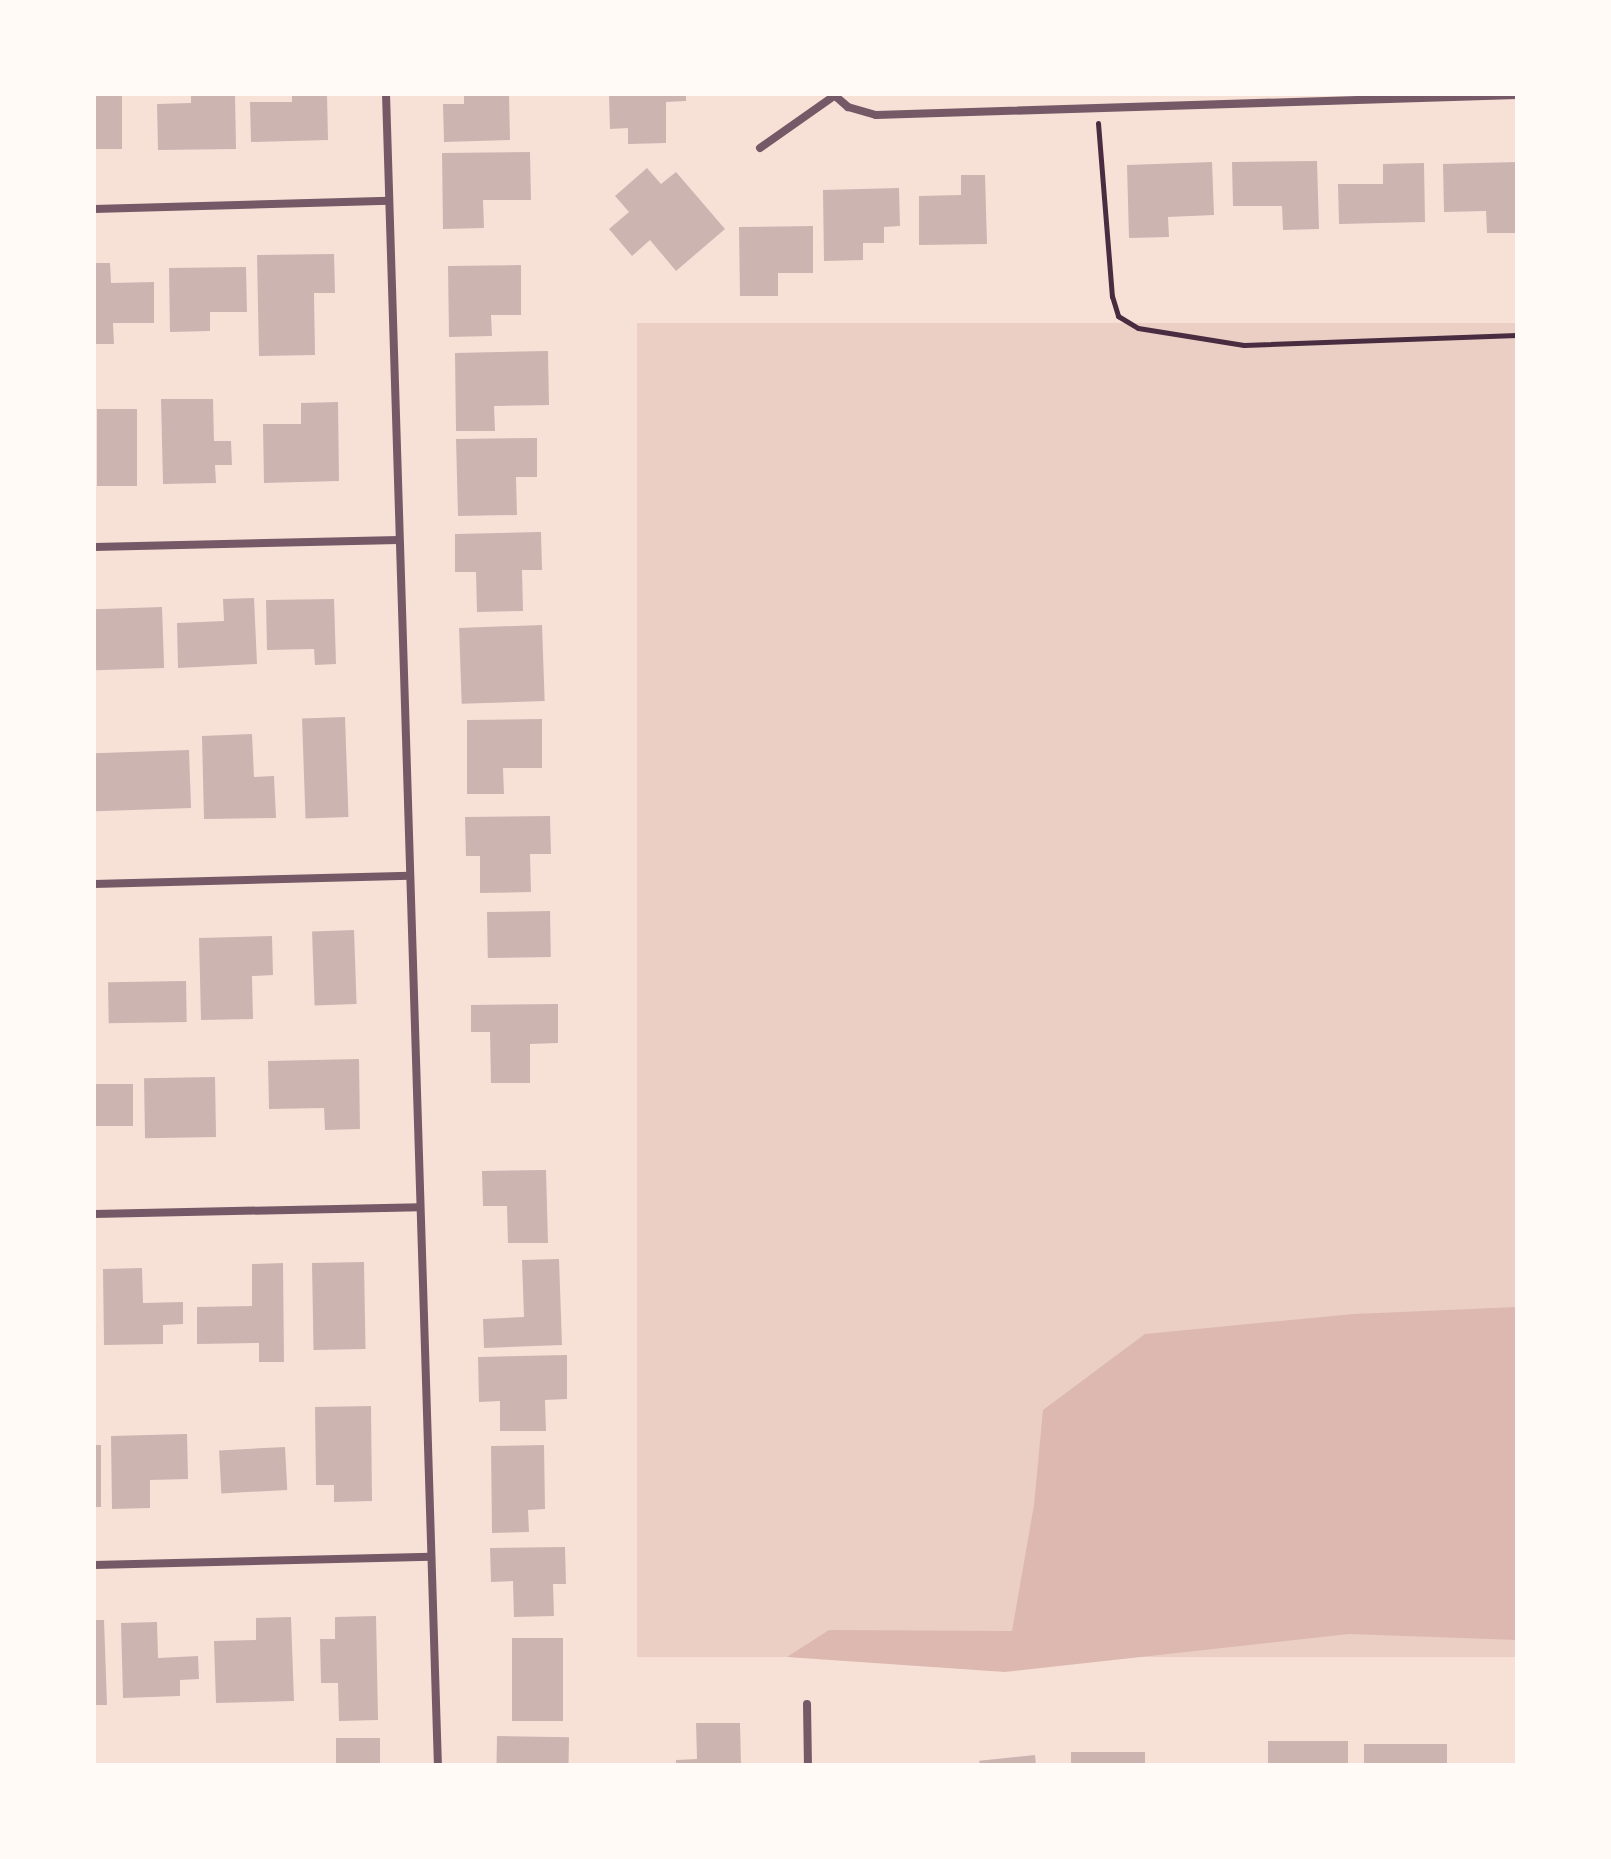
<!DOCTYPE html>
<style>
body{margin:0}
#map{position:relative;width:1611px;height:1859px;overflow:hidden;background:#f7e1d7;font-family:"DejaVu Sans",sans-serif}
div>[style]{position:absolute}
.green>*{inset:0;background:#ebcfc5;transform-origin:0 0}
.water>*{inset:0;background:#dcb8b0}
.building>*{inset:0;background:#ccb4b1;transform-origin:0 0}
.path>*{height:5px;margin:-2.5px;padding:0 2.5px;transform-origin:2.5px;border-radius:2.5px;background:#4a2c40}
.minor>*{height:8px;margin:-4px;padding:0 4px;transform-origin:4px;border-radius:4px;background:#755966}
span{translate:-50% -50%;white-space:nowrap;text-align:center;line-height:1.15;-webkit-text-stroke:8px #fffaf5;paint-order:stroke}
.frame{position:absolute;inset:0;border:96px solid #fffaf5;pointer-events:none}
</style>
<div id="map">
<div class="green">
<div style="left:1517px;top:323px;width:1334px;height:880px;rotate:90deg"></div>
</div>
<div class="water">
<div style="clip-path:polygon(1517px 1307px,1517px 1640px,1349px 1634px,1005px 1672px,787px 1657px,829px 1630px,1012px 1631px,1034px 1505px,1043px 1410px,1145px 1334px,1354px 1314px)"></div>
</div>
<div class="building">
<div style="left:94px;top:94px;width:28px;height:55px"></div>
<div style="clip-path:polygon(191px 94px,235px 94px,236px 149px,158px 150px,157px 104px,191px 103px)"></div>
<div style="clip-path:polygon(292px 94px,327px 94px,328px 140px,251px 142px,250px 102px,292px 102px)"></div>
<div style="clip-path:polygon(464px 94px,509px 94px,510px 140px,444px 142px,443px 104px,464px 104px)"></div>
<div style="clip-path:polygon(609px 94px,686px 94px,686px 101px,666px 102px,666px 143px,628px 144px,628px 128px,610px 129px)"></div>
<div style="clip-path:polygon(530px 152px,531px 200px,483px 200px,484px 228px,443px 229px,442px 153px)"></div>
<div style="clip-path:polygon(1317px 161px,1319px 229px,1283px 230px,1282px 206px,1233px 206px,1232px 162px)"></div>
<div style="clip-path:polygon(1212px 162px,1214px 215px,1168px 217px,1169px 237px,1129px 238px,1127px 165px)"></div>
<div style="clip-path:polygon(1517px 162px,1517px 233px,1487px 233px,1486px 211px,1444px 212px,1443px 164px)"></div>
<div style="clip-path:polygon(1424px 163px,1425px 222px,1339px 224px,1338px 184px,1383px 184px,1383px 164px)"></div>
<div style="clip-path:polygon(647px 168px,661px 184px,676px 172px,725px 229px,676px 271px,650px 240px,632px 256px,609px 229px,629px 212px,615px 196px)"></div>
<div style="clip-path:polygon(961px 175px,985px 175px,987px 244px,919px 245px,919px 196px,961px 195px)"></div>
<div style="clip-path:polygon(899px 188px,900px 226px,884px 227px,884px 243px,863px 243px,863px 260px,824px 261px,823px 190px)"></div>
<div style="clip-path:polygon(813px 226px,813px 273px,778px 273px,778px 296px,740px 296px,739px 227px)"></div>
<div style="clip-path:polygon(334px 254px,335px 293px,314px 293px,315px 355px,259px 356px,257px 255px)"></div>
<div style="clip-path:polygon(94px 263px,110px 263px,111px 283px,154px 282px,154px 323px,113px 323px,114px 344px,94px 344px)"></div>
<div style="clip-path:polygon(521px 265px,521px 315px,491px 315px,492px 336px,449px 337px,448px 266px)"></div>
<div style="clip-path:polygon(246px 267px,247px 312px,210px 312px,210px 331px,170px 332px,169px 268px)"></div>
<div style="clip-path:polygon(548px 351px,549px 405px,494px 406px,495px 431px,456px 431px,455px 353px)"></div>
<div style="clip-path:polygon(161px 399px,213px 399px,214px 441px,231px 441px,232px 465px,215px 465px,216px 483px,163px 484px)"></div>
<div style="clip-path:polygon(338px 402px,339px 481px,264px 483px,263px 424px,301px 424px,301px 403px)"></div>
<div style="left:97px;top:409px;width:40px;height:77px"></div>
<div style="clip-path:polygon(537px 438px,537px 477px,516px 477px,517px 515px,458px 516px,456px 439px)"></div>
<div style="clip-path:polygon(541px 532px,542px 570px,522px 570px,523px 611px,477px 612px,476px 572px,455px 572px,455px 534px)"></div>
<div style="clip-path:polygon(254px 598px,257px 664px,178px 668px,177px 623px,224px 621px,223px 599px)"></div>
<div style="clip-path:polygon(334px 599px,336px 664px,315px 665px,314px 649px,267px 650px,266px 600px)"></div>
<div style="left:162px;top:607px;width:61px;height:68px;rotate:88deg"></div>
<div style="left:542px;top:625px;width:76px;height:83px;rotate:88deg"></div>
<div style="left:345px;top:717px;width:100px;height:43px;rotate:88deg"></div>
<div style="clip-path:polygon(542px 719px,542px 768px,503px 768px,504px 794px,467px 794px,467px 720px)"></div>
<div style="clip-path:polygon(252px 734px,254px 777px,274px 776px,276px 818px,204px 819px,202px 736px)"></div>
<div style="left:189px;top:750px;width:58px;height:95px;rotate:88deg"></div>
<div style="clip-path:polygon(550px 816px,551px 854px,530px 854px,531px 892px,480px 893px,480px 856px,466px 856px,465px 817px)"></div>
<div style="left:550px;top:911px;width:46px;height:63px;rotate:89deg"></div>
<div style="left:354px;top:930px;width:74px;height:42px;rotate:88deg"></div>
<div style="clip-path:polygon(272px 936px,273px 975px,252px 976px,253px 1019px,201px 1020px,199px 938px)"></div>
<div style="left:186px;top:981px;width:41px;height:78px;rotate:89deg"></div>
<div style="clip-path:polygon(558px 1004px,558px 1043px,530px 1044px,530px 1083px,491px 1083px,490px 1032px,471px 1032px,471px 1005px)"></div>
<div style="clip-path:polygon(359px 1059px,360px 1129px,325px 1130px,324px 1108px,269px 1109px,268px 1061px)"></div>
<div style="left:215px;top:1077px;width:60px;height:71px;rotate:89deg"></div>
<div style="left:133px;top:1084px;width:42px;height:39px;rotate:90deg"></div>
<div style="clip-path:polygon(546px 1170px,548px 1243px,508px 1243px,507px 1206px,483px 1206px,482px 1171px)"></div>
<div style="clip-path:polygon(559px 1259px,562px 1345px,484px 1348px,483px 1319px,524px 1317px,522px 1260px)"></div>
<div style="left:364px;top:1262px;width:87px;height:52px;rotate:89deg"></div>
<div style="clip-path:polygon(283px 1263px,284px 1362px,259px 1362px,259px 1343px,197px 1344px,197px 1307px,252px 1306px,252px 1264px)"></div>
<div style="clip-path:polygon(142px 1268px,143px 1303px,183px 1302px,183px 1324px,163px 1325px,163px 1344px,104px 1345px,103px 1269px)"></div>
<div style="clip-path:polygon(567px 1355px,567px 1399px,545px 1400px,546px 1431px,500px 1431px,500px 1401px,479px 1402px,478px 1357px)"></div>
<div style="clip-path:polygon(371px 1406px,372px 1501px,334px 1502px,334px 1485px,316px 1485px,315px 1407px)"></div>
<div style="clip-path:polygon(187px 1434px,188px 1479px,150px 1480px,150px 1508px,112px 1509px,111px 1436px)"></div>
<div style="left:94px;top:1445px;width:7px;height:62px"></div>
<div style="clip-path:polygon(544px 1445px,545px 1509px,528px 1510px,529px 1532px,492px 1533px,491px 1446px)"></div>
<div style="left:285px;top:1447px;width:43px;height:66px;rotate:87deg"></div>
<div style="clip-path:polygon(565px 1547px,566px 1584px,553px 1584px,554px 1616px,514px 1617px,513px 1581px,491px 1582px,490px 1548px)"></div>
<div style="clip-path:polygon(376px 1616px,378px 1720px,339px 1721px,338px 1683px,321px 1683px,320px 1639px,335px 1639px,335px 1617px)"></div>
<div style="clip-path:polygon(291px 1617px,294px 1701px,216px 1703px,214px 1641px,256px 1640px,256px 1618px)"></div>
<div style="clip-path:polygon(94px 1620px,104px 1620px,107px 1705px,94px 1705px)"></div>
<div style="clip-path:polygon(157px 1622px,158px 1658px,198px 1656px,199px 1679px,180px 1680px,180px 1696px,123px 1698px,121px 1623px)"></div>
<div style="left:512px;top:1638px;width:51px;height:83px"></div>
<div style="clip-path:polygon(696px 1723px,740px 1723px,741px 1765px,676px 1765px,676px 1760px,697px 1759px)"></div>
<div style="left:497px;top:1736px;width:72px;height:29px;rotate:1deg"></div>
<div style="left:380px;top:1738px;width:27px;height:44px;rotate:90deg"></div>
<div style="left:1348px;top:1741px;width:24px;height:80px;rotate:90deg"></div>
<div style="left:1447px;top:1744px;width:21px;height:83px;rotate:90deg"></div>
<div style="left:1145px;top:1752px;width:13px;height:74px;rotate:90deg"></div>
<div style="left:1035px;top:1755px;width:10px;height:56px;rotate:84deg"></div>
</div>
<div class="path">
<div style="left:1098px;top:123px;width:174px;rotate:85.4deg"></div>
<div style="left:1112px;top:296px;width:21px;rotate:73deg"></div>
<div style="left:1118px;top:316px;width:23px;rotate:31deg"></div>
<div style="left:1138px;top:328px;width:107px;rotate:9.1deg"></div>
<div style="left:1244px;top:345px;width:273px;rotate:-2.1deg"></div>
</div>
<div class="minor">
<div style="left:386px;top:94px;width:1672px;rotate:88.22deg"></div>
<div style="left:833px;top:94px;width:20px;rotate:41deg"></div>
<div style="left:848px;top:107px;width:29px;rotate:16deg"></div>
<div style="left:876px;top:115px;width:641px;rotate:-1.79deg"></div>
<div style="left:760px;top:148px;width:90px;rotate:-35.1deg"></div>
<div style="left:94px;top:209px;width:295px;rotate:-1.6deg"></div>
<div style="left:94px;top:547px;width:305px;rotate:-1.3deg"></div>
<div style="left:94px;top:884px;width:316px;rotate:-1.5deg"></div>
<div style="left:94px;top:1214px;width:326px;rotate:-1.2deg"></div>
<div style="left:94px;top:1565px;width:337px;rotate:-1.4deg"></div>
<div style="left:807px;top:1704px;width:61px;rotate:89.1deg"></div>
</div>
<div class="frame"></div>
</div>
